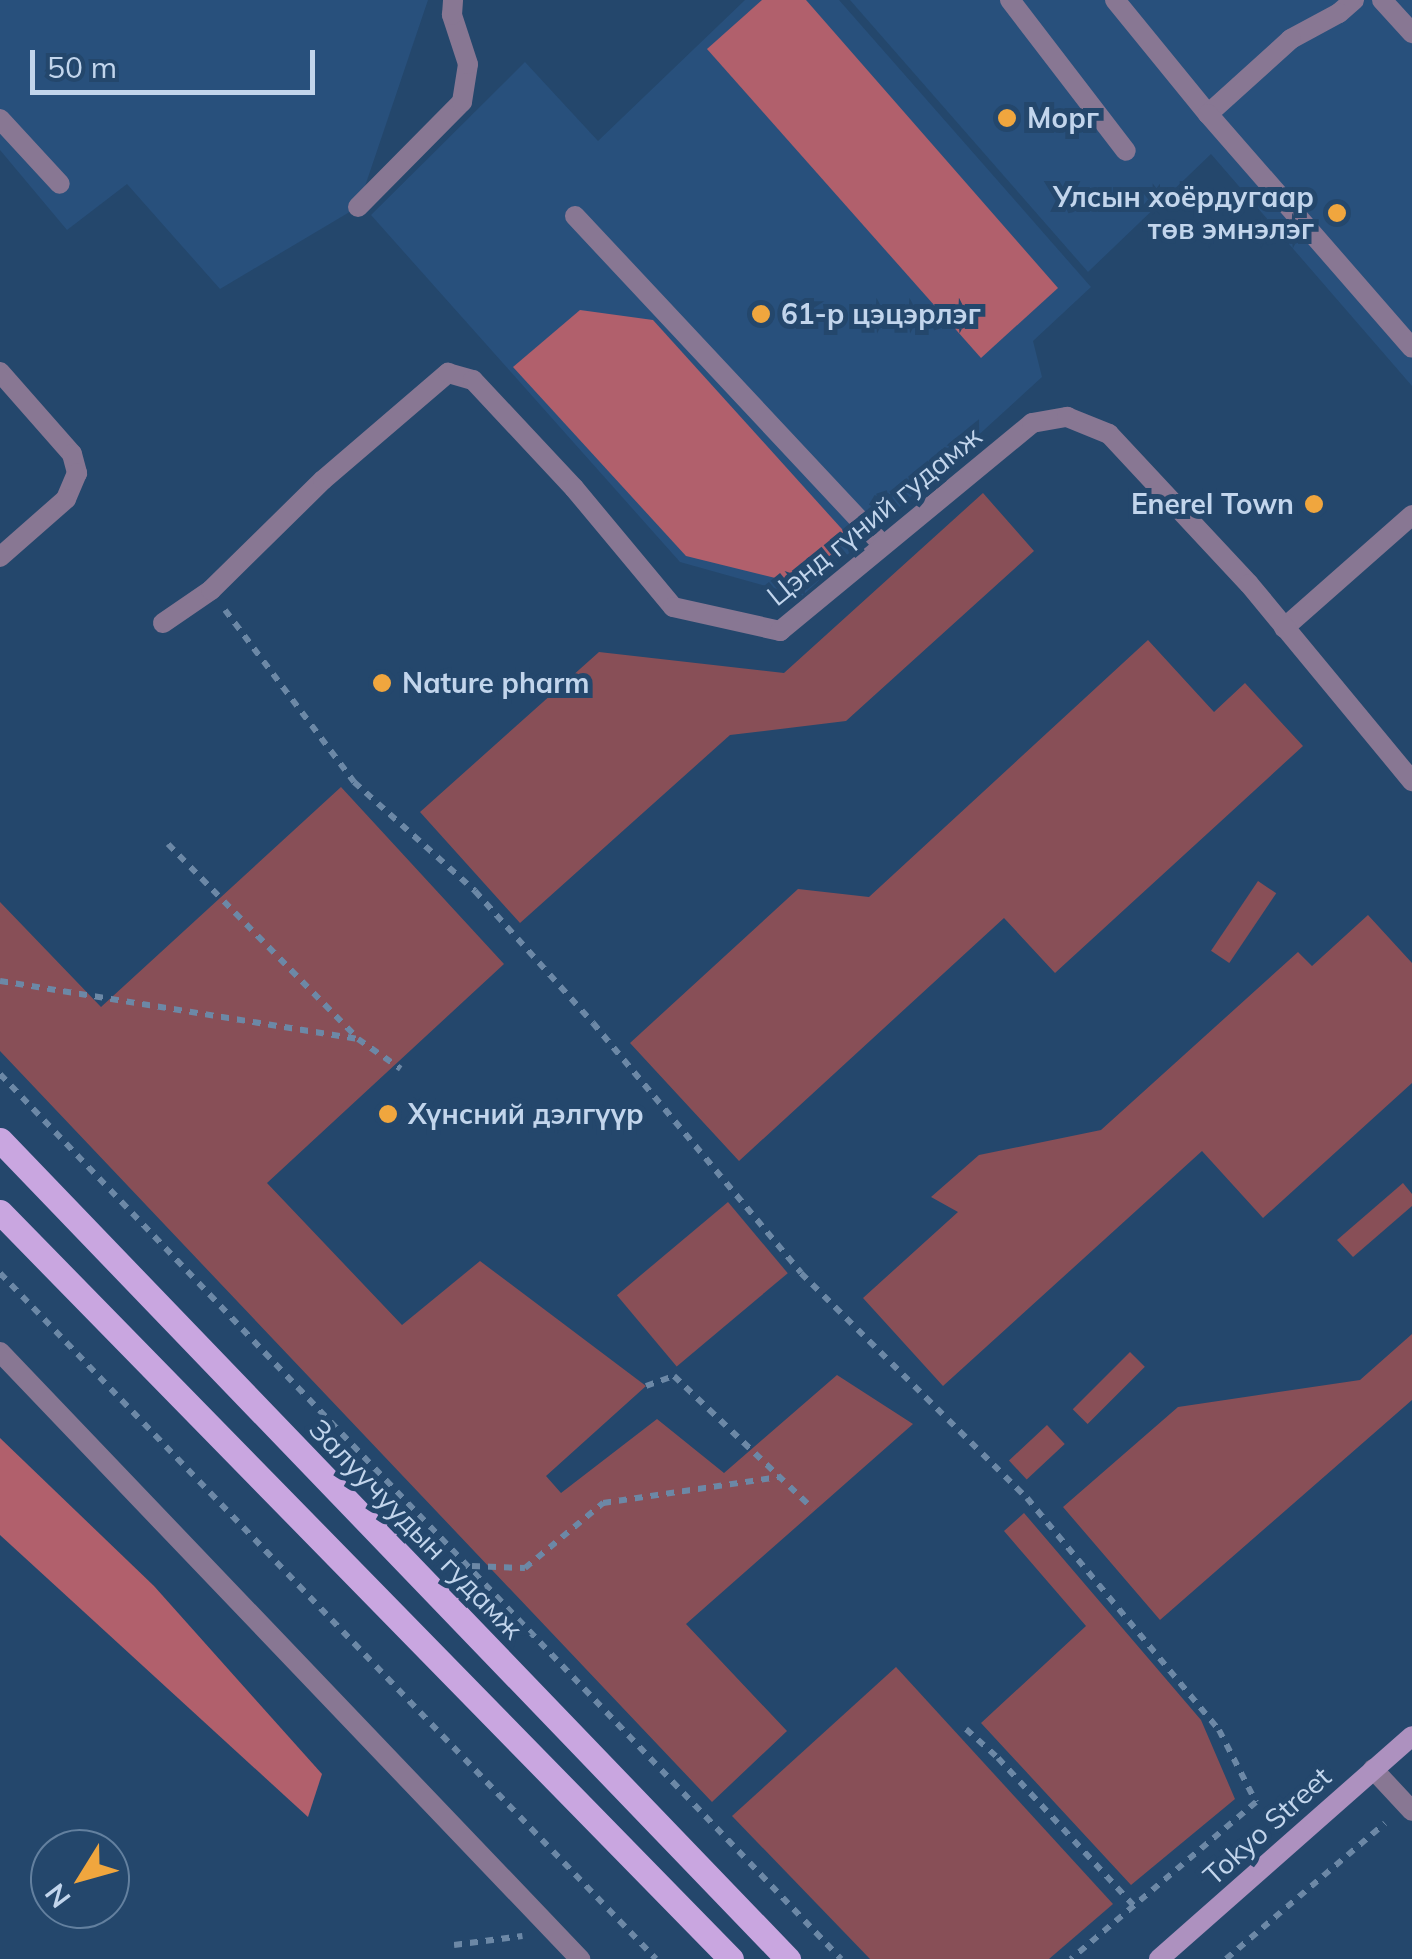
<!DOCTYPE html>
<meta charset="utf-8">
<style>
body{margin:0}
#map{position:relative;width:1412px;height:1959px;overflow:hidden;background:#24476c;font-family:Mulish,sans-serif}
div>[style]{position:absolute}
.built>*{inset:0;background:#28507c}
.green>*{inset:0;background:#884f57;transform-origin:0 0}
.forest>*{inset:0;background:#b1606c}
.path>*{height:6px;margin-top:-3px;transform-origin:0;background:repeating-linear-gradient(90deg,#6c88a6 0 8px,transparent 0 16px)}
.service>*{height:20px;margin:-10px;padding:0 10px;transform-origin:10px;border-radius:10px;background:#887793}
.pedestrian>*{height:20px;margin:-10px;padding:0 10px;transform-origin:10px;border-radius:10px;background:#887793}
.minor>*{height:20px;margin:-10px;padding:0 10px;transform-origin:10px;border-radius:10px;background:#887793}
.secondary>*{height:20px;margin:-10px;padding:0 10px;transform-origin:10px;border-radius:10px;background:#ad91bf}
.primary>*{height:25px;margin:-12.5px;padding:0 12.5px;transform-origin:12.5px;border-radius:12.5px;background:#c9a6e0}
.dots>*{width:28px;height:28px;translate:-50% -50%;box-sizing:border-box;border:5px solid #24476c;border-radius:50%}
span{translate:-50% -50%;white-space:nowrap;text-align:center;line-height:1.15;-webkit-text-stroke:10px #24476c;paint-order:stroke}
.poi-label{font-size:28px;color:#c2d5ec;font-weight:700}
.left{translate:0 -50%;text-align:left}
.right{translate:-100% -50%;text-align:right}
.street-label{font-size:28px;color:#c2d5ec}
.north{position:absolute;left:30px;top:1829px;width:100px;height:100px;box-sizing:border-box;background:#24476c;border:2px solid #63809f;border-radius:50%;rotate:233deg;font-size:28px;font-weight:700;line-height:40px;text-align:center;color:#c2d5ec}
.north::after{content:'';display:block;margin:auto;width:35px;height:45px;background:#f0a63e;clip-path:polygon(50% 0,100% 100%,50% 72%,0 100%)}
.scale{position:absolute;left:30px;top:50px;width:285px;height:45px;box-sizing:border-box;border:5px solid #c2d5ec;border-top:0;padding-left:12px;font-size:30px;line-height:35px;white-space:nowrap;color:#c2d5ec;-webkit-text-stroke:8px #24476c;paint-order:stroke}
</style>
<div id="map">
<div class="built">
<div style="clip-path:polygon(0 0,428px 0,358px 207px,220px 289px,127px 184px,67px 230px,0 150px)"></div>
<div style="clip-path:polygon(745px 0,839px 0,1091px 287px,1033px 341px,1042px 377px,802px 596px,680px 562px,371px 215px,525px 62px,598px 141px)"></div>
<div style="clip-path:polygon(850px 0,1412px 0,1412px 386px,1211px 154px,1088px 272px)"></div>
</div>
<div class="green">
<div style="clip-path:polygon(983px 493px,1034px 551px,846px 721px,730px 735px,520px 923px,420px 812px,599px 652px,784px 673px)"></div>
<div style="clip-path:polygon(1148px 640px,1214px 712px,1245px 683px,1303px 746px,1055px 973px,1004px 918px,739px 1161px,630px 1043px,798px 889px,869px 897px)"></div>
<div style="clip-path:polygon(341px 787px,504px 964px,267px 1183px,402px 1325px,480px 1261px,646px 1386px,546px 1476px,561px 1493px,657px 1419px,724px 1473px,837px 1375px,913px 1424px,686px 1624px,787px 1731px,712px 1802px,0 1051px,0 902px,101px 1007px)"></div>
<div style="left:1258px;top:881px;width:22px;height:84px;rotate:34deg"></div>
<div style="clip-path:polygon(1368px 915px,1412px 963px,1412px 1083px,1263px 1218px,1202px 1151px,943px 1386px,863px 1298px,958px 1212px,931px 1197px,979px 1155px,1101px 1130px,1298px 952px,1312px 966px)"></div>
<div style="clip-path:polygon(1403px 1183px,1412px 1194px,1412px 1206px,1353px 1257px,1337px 1240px)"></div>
<div style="left:728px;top:1202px;width:93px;height:145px;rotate:50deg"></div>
<div style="clip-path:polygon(1412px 1334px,1412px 1400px,1160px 1620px,1063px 1507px,1178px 1407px,1360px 1380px)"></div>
<div style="left:1130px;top:1352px;width:21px;height:81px;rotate:45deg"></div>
<div style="left:1047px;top:1425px;width:26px;height:52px;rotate:47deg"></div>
<div style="clip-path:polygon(1024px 1513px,1201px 1720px,1235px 1799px,1131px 1885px,981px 1723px,1086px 1626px,1004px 1531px)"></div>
<div style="clip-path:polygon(896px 1667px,1113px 1904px,1049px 1959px,870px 1959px,732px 1816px)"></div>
</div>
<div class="forest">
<div style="clip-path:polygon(762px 0,806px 0,1058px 288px,981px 358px,707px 49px)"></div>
<div style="clip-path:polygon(580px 310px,653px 320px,850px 538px,800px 584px,686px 556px,513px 367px)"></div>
<div style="clip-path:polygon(0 1438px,154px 1586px,322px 1774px,308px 1817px,0 1535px)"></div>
</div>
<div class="path">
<div style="left:225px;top:610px;width:215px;rotate:53.1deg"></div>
<div style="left:354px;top:782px;width:163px;rotate:42deg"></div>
<div style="left:475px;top:891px;width:177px;rotate:48.2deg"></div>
<div style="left:593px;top:1023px;width:325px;rotate:50.2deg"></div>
<div style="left:801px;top:1273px;width:319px;rotate:44.9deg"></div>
<div style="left:1027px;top:1498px;width:301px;rotate:50.4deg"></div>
<div style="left:1219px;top:1730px;width:81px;rotate:62.8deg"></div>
<div style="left:1256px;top:1802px;width:243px;rotate:139.7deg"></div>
<div style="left:168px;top:844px;width:271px;rotate:45.7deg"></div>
<div style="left:0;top:981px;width:363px;rotate:9.2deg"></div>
<div style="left:358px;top:1039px;width:52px;rotate:34.9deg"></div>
<div style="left:0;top:1074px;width:1221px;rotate:46.46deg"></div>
<div style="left:0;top:1273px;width:949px;rotate:46.28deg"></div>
<div style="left:646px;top:1386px;width:30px;rotate:-20deg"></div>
<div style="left:674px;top:1376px;width:192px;rotate:43.7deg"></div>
<div style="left:472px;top:1566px;width:53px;rotate:2.2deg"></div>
<div style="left:525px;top:1568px;width:102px;rotate:-39.8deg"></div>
<div style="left:603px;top:1503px;width:178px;rotate:-8.4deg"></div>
<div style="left:966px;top:1729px;width:43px;rotate:42.2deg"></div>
<div style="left:998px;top:1758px;width:200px;rotate:47.4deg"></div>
<div style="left:454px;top:1945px;width:69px;rotate:-7.5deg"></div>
<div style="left:1226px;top:1959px;width:209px;rotate:-40.5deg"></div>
</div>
<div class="service">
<div style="left:1010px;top:0;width:190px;rotate:52.5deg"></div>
<div style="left:1115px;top:0;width:147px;rotate:50.8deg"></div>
<div style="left:1354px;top:0;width:20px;rotate:139deg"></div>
<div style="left:1339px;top:13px;width:55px;rotate:151.6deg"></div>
<div style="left:1291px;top:39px;width:112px;rotate:137.9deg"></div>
<div style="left:1208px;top:114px;width:310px;rotate:48.9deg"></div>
<div style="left:1382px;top:0;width:45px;rotate:47.7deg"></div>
<div style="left:0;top:119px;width:88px;rotate:47.3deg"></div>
<div style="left:575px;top:216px;width:448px;rotate:46.9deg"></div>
<div style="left:1284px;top:628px;width:171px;rotate:-41.4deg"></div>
<div style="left:1373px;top:1769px;width:57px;rotate:47.1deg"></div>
</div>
<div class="pedestrian">
<div style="left:358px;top:207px;width:148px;rotate:-45.3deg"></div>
<div style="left:462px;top:102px;width:38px;rotate:-81deg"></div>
<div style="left:468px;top:64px;width:52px;rotate:-108.1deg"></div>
<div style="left:452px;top:15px;width:15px;rotate:-86deg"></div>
</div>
<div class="minor">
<div style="left:0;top:372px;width:109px;rotate:48.7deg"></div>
<div style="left:72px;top:454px;width:20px;rotate:75deg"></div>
<div style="left:77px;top:473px;width:28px;rotate:113deg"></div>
<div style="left:66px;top:499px;width:88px;rotate:138.7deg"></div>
<div style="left:163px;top:623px;width:58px;rotate:-34.5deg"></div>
<div style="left:211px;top:590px;width:157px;rotate:-44.5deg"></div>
<div style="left:323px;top:480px;width:165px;rotate:-40.6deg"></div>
<div style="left:448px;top:373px;width:26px;rotate:16deg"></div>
<div style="left:473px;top:380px;width:148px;rotate:46.9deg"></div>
<div style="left:574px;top:488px;width:155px;rotate:50.2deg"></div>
<div style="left:673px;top:607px;width:110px;rotate:12.6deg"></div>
<div style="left:780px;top:631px;width:327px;rotate:-39.5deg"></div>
<div style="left:1032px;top:423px;width:36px;rotate:-10deg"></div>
<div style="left:1067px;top:417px;width:45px;rotate:22deg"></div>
<div style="left:1109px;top:434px;width:205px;rotate:47deg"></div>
<div style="left:1249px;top:584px;width:256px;rotate:50.4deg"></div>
<div style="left:0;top:1352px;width:840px;rotate:46.3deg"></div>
</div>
<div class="secondary">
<div style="left:1159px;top:1959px;width:337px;rotate:-41.4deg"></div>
</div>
<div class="primary">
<div style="left:0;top:1140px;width:1137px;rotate:46.11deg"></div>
<div style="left:0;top:1212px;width:1045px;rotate:45.62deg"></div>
</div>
<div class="dots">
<div style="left:1007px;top:118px;background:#f0a63e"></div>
<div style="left:1337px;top:213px;background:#f0a63e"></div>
<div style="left:761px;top:314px;background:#f0a63e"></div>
<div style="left:1314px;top:504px;background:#f0a63e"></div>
<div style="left:382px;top:683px;background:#f0a63e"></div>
<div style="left:388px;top:1114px;background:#f0a63e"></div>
</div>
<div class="poi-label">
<span class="left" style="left:1027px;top:118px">Морг</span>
<span class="right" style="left:1314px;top:213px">Улсын хоёрдугаар<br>төв эмнэлэг</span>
<span class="left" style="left:781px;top:314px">61-р цэцэрлэг</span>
<span class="right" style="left:1294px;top:504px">Enerel Town</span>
<span class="left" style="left:402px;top:683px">Nature pharm</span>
<span class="left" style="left:408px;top:1114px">Хүнсний дэлгүүр</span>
</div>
<div class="street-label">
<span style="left:874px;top:516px;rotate:-39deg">Цэнд гүний гудамж</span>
<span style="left:416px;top:1529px;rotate:46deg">Залуучуудын гудамж</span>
<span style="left:1267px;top:1826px;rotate:-42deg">Tokyo Street</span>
</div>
<div class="north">N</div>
<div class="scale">50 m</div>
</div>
